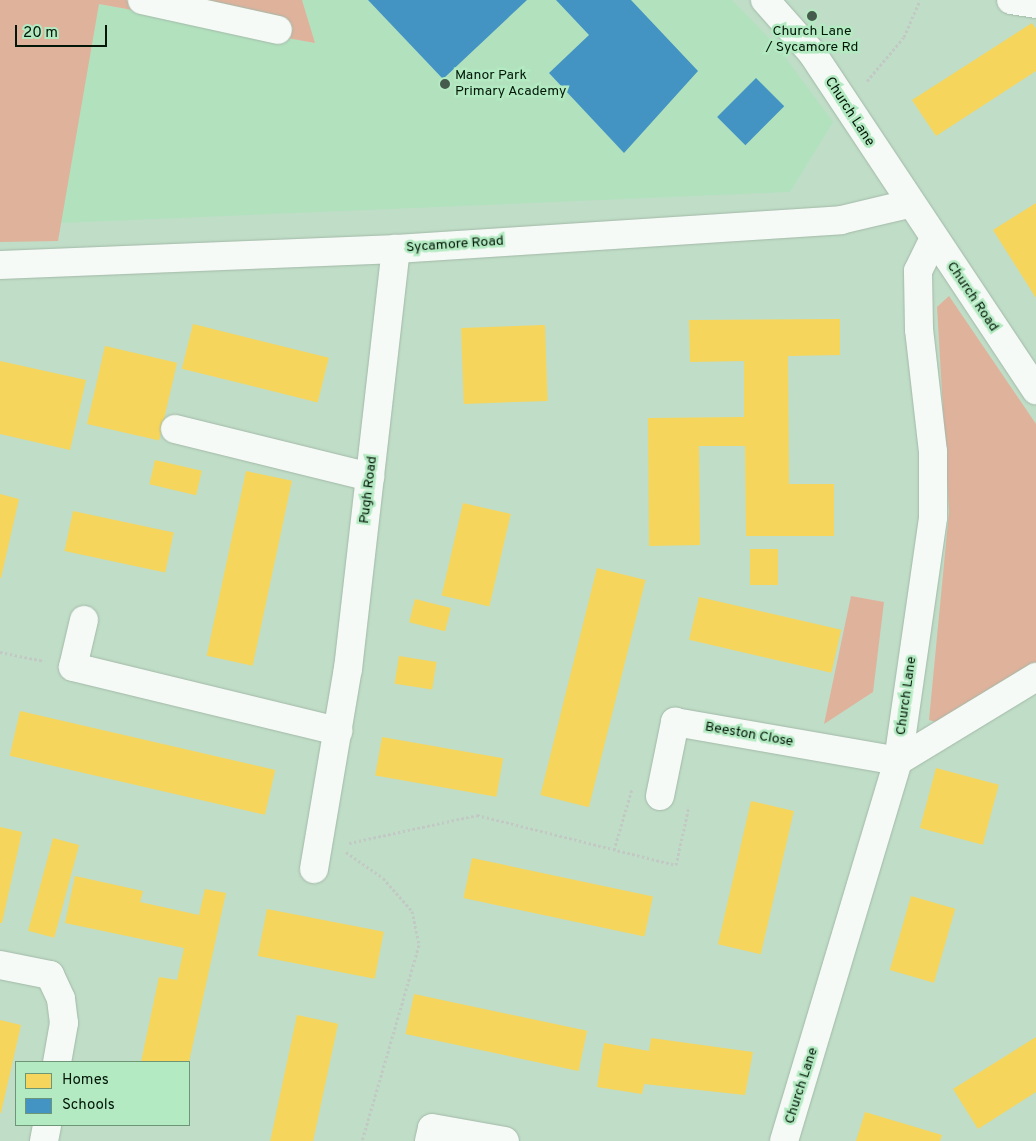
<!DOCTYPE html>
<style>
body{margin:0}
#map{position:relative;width:1036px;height:1141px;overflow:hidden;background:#c0ddc7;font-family:Overpass,sans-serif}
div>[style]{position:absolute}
.built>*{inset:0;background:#b2e1be}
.green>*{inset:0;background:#dfb29c}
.homes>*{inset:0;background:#f6d55c;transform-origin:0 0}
.schools>*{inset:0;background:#4393c3;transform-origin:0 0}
.path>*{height:3px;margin-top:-1.5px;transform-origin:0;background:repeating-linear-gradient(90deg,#c2c9c4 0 2.5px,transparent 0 5px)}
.roads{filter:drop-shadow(0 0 1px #a2b9a8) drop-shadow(0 0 1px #a2b9a8)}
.minor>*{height:28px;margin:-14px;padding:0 14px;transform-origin:14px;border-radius:14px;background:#f6faf7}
.dots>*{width:14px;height:14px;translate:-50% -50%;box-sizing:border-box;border:2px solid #b3eac1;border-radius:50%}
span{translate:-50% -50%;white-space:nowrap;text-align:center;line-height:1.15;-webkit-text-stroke:5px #b3eac1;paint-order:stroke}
.poi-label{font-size:14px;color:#031709}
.left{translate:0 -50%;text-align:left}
.street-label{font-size:14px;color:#031709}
.legend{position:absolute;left:15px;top:1061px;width:175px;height:65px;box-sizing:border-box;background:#b3eac1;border:1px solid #6d9677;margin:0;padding:6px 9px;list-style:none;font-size:15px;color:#031709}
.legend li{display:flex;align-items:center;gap:10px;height:25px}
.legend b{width:25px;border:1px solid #6d9677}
.scale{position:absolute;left:15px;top:25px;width:92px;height:22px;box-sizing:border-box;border:2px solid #031709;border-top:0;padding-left:6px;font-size:15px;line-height:18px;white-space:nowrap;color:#031709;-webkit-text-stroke:4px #b3eac1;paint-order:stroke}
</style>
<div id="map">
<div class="built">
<div style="clip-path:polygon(302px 0,732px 0,777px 46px,833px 122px,790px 192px,60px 223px,99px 4px,315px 43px)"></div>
</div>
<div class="green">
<div style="clip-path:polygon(0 0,302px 0,315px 43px,99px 4px,58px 241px,0 242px)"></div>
<div style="clip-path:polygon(949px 296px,1036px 424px,1036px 663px,943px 724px,929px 720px,949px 512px,937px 307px)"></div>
<div style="clip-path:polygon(851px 596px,884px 602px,873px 692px,824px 724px)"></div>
</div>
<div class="homes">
<div style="clip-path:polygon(1032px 23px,1036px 29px,1036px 71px,936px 136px,912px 100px)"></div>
<div style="clip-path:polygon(1036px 203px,1036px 298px,993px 230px)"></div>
<div style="clip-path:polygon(840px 319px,840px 355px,788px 356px,789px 484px,834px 484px,834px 536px,746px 536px,745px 446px,699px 446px,700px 545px,649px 546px,648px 418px,744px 417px,744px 361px,690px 362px,689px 320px)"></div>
<div style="left:193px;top:324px;width:140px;height:46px;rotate:14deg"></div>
<div style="left:545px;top:325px;width:76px;height:84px;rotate:88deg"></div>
<div style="left:105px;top:346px;width:74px;height:80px;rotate:13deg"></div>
<div style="clip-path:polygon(0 361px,86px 380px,70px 450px,0 434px)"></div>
<div style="left:155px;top:460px;width:48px;height:25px;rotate:13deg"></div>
<div style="left:246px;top:471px;width:47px;height:189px;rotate:12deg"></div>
<div style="clip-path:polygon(0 494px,19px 499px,1px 578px,0 578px)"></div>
<div style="left:463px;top:503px;width:49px;height:95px;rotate:13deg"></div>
<div style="left:73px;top:511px;width:103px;height:41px;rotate:12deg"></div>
<div style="left:750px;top:549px;width:28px;height:36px"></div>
<div style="left:597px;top:568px;width:50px;height:234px;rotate:14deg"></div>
<div style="left:699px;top:597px;width:146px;height:44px;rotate:13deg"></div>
<div style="left:415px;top:599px;width:37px;height:24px;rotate:14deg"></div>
<div style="left:399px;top:656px;width:38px;height:28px;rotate:9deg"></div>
<div style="left:20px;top:711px;width:262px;height:46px;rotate:13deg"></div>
<div style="left:382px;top:737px;width:123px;height:39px;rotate:10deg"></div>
<div style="left:936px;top:768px;width:65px;height:62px;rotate:15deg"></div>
<div style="left:751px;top:801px;width:44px;height:147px;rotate:13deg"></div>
<div style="clip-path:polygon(0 827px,22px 832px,2px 923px,0 923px)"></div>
<div style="left:53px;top:838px;width:27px;height:96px;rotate:15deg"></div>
<div style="left:472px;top:858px;width:185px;height:41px;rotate:12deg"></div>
<div style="clip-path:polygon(75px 876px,143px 891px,140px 902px,199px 915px,205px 889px,226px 893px,189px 1062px,141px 1062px,159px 977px,177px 980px,184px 948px,65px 923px)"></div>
<div style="left:911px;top:896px;width:46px;height:77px;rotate:16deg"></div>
<div style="left:267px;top:909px;width:119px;height:48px;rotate:11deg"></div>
<div style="left:414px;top:994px;width:177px;height:41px;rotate:12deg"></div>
<div style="left:297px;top:1015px;width:42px;height:129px;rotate:12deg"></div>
<div style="clip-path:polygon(0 1020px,21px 1025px,1px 1113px,0 1113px)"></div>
<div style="clip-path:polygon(1036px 1037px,1036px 1092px,978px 1129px,953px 1089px)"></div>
<div style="clip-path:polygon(651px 1038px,753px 1052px,745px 1095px,644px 1084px,642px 1094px,597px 1087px,604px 1043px,649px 1051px)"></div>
<div style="clip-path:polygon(865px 1112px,942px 1135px,940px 1141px,856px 1141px)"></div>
</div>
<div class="schools">
<div style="clip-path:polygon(368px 0,527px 0,443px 79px)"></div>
<div style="clip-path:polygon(556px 0,631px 0,698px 71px,624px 153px,549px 73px,589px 35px)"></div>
<div style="left:756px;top:78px;width:40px;height:55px;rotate:45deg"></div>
</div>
<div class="path">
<div style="left:867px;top:81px;width:57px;rotate:-49.9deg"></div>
<div style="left:904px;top:37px;width:40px;rotate:-66.6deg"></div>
<div style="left:0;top:652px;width:45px;rotate:11.6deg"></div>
<div style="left:349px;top:843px;width:131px;rotate:-12.3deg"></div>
<div style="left:477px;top:815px;width:205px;rotate:14.1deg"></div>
<div style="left:676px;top:865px;width:60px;rotate:-77.6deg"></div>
<div style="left:614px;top:850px;width:64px;rotate:-73.6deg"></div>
<div style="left:346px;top:852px;width:45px;rotate:35.1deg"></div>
<div style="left:383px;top:878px;width:44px;rotate:48.7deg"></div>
<div style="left:412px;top:911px;width:35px;rotate:78deg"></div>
<div style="left:419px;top:945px;width:204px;rotate:106.2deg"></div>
</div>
<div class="roads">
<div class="minor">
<div style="left:142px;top:0;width:139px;rotate:12.4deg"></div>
<div style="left:765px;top:0;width:71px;rotate:48.4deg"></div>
<div style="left:812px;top:53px;width:405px;rotate:56.4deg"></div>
<div style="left:1011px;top:0;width:25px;rotate:9deg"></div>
<div style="left:0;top:265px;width:396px;rotate:-2.3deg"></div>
<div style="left:396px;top:249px;width:446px;rotate:-3.7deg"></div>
<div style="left:841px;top:220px;width:69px;rotate:-13.4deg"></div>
<div style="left:175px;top:429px;width:201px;rotate:13.8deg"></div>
<div style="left:84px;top:620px;width:48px;rotate:103.2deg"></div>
<div style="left:73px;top:667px;width:273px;rotate:13.6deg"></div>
<div style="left:660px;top:796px;width:76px;rotate:-78.5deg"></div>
<div style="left:675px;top:722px;width:226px;rotate:9.9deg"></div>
<div style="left:898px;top:761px;width:162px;rotate:-31.3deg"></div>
<div style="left:314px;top:869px;width:203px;rotate:-80.4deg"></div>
<div style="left:348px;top:669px;width:423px;rotate:-83.5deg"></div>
<div style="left:0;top:965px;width:51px;rotate:11.3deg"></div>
<div style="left:50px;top:975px;width:26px;rotate:65deg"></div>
<div style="left:61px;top:999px;width:24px;rotate:83deg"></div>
<div style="left:64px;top:1023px;width:40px;rotate:100deg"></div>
<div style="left:44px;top:1141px;width:16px;rotate:-79deg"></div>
<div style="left:429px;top:1141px;width:13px;rotate:-77deg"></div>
<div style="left:432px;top:1128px;width:74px;rotate:10.1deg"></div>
<div style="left:784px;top:1141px;width:397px;rotate:-73.3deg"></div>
<div style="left:898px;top:761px;width:246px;rotate:-81.8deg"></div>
<div style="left:933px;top:517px;width:65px;rotate:-90deg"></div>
<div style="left:933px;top:452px;width:123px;rotate:-96.5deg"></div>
<div style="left:919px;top:330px;width:59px;rotate:-91deg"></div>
<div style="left:918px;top:271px;width:34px;rotate:-64deg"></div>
</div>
</div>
<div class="dots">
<div style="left:812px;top:16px;background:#455c4c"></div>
<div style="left:445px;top:84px;background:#455c4c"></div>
</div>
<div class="poi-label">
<span style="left:812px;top:40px">Church Lane<br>/ Sycamore Rd</span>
<span class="left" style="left:455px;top:84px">Manor Park<br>Primary Academy</span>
</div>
<div class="street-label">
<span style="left:849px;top:112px;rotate:57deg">Church Lane</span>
<span style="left:455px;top:245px;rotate:-4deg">Sycamore Road</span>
<span style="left:972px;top:297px;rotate:56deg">Church Road</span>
<span style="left:369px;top:490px;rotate:-83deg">Pugh Road</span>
<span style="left:907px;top:696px;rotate:-82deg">Church Lane</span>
<span style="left:749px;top:735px;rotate:10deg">Beeston Close</span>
<span style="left:802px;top:1086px;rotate:-72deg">Church Lane</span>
</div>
<ul class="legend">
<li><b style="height:14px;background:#f6d55c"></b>Homes</li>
<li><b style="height:14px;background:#4393c3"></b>Schools</li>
</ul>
<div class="scale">20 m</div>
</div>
